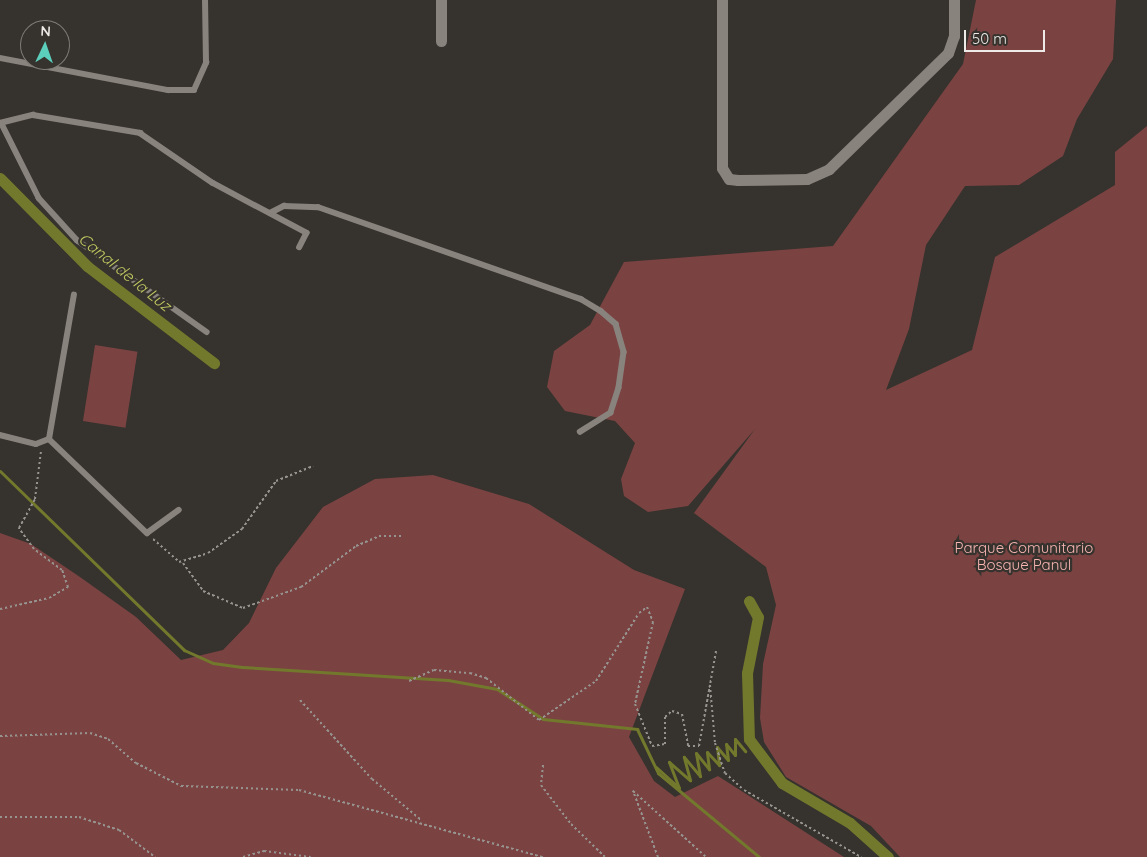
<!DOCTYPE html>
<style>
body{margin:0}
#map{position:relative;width:1147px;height:857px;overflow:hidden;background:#36322d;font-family:Quicksand,sans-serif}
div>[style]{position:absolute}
.green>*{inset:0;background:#7a4342;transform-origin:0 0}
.stream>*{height:3px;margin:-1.5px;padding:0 1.5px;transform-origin:1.5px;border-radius:1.5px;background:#73792c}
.canal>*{height:11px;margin:-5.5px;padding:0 5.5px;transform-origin:5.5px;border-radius:5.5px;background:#73792c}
.path>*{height:2px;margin-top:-1px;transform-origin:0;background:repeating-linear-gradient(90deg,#979490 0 2.5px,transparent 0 5px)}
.service>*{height:5.5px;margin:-2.75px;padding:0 2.75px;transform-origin:2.75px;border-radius:2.75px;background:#89837e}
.minor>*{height:11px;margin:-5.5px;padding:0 5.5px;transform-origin:5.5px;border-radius:5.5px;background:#89837e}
span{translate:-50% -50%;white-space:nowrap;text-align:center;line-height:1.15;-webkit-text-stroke:4.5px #36322d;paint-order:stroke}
.park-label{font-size:15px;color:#f8b5b2}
.water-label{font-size:16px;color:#c2ca61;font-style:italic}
.north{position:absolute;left:20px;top:20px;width:50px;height:50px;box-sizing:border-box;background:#36322d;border:1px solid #7f7c77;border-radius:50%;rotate:3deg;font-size:14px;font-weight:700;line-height:20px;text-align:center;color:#edeae7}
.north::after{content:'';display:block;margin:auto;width:18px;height:22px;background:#5bcebc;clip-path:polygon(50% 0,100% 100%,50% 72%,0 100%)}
.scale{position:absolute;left:964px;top:30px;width:81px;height:22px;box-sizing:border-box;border:2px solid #edeae7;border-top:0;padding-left:6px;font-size:15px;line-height:18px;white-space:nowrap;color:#edeae7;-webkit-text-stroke:4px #36322d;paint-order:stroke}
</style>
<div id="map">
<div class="green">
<div style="clip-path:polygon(976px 0,1116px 0,1113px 59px,1077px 119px,1063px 156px,1019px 185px,965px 186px,926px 245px,909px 329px,886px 390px,972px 350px,995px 257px,1115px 185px,1115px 152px,1147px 126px,1147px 857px,900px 857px,871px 826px,786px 777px,764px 742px,760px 718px,763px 664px,776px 605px,766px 567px,694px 513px,755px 429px,688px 506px,648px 512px,624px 496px,621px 479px,635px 443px,615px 421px,565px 411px,547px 387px,554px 351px,590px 325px,624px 262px,833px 246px,963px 64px)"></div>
<div style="left:95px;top:345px;width:43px;height:77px;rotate:9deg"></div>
<div style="clip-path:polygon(433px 475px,529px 504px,634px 570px,685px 589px,629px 737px,654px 781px,675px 797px,718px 776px,844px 857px,0 857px,0 533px,31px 544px,80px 577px,136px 617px,181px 660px,223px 650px,249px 623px,276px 568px,323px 507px,375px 479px)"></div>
</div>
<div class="stream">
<div style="left:0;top:471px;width:257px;rotate:44.2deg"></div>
<div style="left:184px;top:650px;width:32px;rotate:24deg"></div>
<div style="left:213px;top:663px;width:29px;rotate:8deg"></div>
<div style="left:242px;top:667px;width:206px;rotate:3.6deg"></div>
<div style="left:448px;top:680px;width:50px;rotate:10.4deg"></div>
<div style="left:497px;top:689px;width:55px;rotate:33.1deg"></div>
<div style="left:543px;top:719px;width:95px;rotate:6.1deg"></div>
<div style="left:637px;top:729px;width:49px;rotate:64.5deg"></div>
<div style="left:658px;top:773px;width:131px;rotate:39.7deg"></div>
<div style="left:656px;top:767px;width:31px;rotate:42deg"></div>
<div style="left:679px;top:788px;width:28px;rotate:-111deg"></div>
<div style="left:669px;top:762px;width:28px;rotate:41deg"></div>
<div style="left:690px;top:780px;width:24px;rotate:-105deg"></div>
<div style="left:684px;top:757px;width:25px;rotate:50deg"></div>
<div style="left:700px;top:776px;width:23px;rotate:-100deg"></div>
<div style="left:696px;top:753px;width:21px;rotate:51deg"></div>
<div style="left:709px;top:769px;width:17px;rotate:-97deg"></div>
<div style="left:707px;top:752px;width:18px;rotate:47deg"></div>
<div style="left:719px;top:765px;width:18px;rotate:-96deg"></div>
<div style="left:717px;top:747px;width:17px;rotate:50deg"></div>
<div style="left:728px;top:760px;width:16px;rotate:-97deg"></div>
<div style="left:726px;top:744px;width:14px;rotate:51deg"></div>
<div style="left:735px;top:755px;width:16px;rotate:-90deg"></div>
<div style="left:735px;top:739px;width:16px;rotate:50deg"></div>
</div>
<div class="canal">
<div style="left:0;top:178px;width:124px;rotate:45.3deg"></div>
<div style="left:87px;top:266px;width:160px;rotate:37.4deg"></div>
<div style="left:749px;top:601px;width:18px;rotate:61deg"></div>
<div style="left:758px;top:617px;width:57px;rotate:101.1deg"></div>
<div style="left:747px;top:673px;width:66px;rotate:88.3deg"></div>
<div style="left:749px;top:739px;width:55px;rotate:53.1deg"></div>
<div style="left:782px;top:783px;width:79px;rotate:30.5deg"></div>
<div style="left:850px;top:823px;width:51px;rotate:41.8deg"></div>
</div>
<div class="path">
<div style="left:153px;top:539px;width:35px;rotate:41deg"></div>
<div style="left:179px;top:562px;width:30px;rotate:-17deg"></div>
<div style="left:208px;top:553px;width:42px;rotate:-35.2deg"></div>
<div style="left:242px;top:529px;width:59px;rotate:-54.7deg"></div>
<div style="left:276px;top:481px;width:40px;rotate:-22deg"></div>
<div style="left:183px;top:563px;width:34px;rotate:54deg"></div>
<div style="left:203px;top:591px;width:43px;rotate:23deg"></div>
<div style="left:243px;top:608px;width:62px;rotate:-19.9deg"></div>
<div style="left:301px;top:587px;width:69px;rotate:-36.7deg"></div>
<div style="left:356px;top:546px;width:25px;rotate:-23deg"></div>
<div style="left:379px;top:536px;width:25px"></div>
<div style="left:0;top:609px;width:50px;rotate:-12.7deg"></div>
<div style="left:49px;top:598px;width:22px;rotate:-30deg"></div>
<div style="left:68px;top:587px;width:18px;rotate:-109deg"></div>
<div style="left:62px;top:570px;width:35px;rotate:-143deg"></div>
<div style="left:34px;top:549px;width:26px;rotate:-126deg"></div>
<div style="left:19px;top:528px;width:33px;rotate:-61deg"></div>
<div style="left:35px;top:499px;width:48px;rotate:-82.9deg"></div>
<div style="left:716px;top:651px;width:35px;rotate:100deg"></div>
<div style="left:710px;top:685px;width:58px;rotate:85.1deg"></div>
<div style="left:715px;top:743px;width:32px;rotate:72deg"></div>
<div style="left:725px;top:773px;width:25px;rotate:42deg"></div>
<div style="left:744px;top:790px;width:135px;rotate:29.8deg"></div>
<div style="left:409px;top:681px;width:27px;rotate:-24deg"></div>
<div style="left:434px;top:670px;width:36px;rotate:5deg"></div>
<div style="left:470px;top:673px;width:17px;rotate:17deg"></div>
<div style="left:486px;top:678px;width:68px;rotate:38.4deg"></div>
<div style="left:539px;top:720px;width:69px;rotate:-34.4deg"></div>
<div style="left:596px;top:681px;width:80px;rotate:-57.7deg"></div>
<div style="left:639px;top:613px;width:10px;rotate:-37deg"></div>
<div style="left:647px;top:607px;width:16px;rotate:68deg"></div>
<div style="left:653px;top:622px;width:84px;rotate:102.4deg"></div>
<div style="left:635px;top:704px;width:45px;rotate:68deg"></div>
<div style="left:652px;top:746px;width:13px;rotate:-9deg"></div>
<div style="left:665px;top:744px;width:27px;rotate:-90deg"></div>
<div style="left:665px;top:717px;width:9px;rotate:-41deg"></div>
<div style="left:672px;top:711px;width:10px;rotate:17deg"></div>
<div style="left:682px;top:714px;width:33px;rotate:79deg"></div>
<div style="left:688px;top:746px;width:11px"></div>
<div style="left:699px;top:746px;width:62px;rotate:-79.8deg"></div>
<div style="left:300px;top:700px;width:107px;rotate:47.7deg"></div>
<div style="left:372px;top:779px;width:64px;rotate:39.9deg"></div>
<div style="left:0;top:736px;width:90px;rotate:-1.9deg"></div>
<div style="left:90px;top:733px;width:19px;rotate:18deg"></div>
<div style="left:108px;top:739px;width:37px;rotate:41deg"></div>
<div style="left:136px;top:763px;width:51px;rotate:27.1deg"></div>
<div style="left:181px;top:786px;width:118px;rotate:1.9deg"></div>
<div style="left:299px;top:790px;width:253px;rotate:15.4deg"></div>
<div style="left:543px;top:765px;width:20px;rotate:96deg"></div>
<div style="left:541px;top:785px;width:49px;rotate:52.4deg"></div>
<div style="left:571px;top:824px;width:47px;rotate:44.1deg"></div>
<div style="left:0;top:817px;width:79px"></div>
<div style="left:79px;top:817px;width:42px;rotate:18deg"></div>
<div style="left:119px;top:830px;width:45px;rotate:36.9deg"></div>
<div style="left:243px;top:857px;width:22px;rotate:-16deg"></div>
<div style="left:264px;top:851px;width:47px;rotate:7.3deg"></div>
<div style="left:658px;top:857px;width:71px;rotate:-110.7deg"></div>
<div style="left:633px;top:791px;width:98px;rotate:42.1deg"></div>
</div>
<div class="service">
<div style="left:0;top:58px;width:171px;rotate:10.8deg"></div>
<div style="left:168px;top:90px;width:26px"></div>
<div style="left:194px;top:90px;width:30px;rotate:-66deg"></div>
<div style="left:206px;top:63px;width:63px;rotate:-90.9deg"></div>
<div style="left:0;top:123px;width:34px;rotate:-14deg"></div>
<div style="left:33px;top:115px;width:109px;rotate:9.5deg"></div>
<div style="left:140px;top:133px;width:88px;rotate:34.4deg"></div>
<div style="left:213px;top:183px;width:106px;rotate:28deg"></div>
<div style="left:307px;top:233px;width:16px;rotate:117deg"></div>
<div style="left:2px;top:124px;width:83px;rotate:63.4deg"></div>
<div style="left:39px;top:198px;width:57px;rotate:47.9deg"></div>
<div style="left:77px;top:240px;width:159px;rotate:35.3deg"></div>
<div style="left:270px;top:213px;width:16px;rotate:-27deg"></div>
<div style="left:284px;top:206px;width:34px;rotate:2deg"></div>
<div style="left:318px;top:207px;width:279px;rotate:19.3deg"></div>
<div style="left:581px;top:299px;width:23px;rotate:31deg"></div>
<div style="left:601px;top:311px;width:20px;rotate:41deg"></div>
<div style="left:616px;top:324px;width:29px;rotate:74deg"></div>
<div style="left:624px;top:352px;width:36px;rotate:98deg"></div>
<div style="left:619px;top:388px;width:26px;rotate:108deg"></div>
<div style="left:611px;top:413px;width:36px;rotate:148deg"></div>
<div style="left:0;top:435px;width:37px;rotate:14deg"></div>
<div style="left:36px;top:444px;width:14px;rotate:-21deg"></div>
<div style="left:49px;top:439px;width:136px;rotate:43.8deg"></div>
<div style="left:147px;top:533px;width:39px;rotate:-36deg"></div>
<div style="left:49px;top:439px;width:146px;rotate:-80.2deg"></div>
</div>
<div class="minor">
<div style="left:441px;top:0;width:41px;rotate:90deg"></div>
<div style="left:722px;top:0;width:168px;rotate:90deg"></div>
<div style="left:722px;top:168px;width:13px;rotate:58deg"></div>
<div style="left:729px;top:179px;width:9px;rotate:6deg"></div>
<div style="left:738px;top:180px;width:69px;rotate:-0.8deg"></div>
<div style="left:807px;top:179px;width:24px;rotate:-24deg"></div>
<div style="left:829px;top:169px;width:166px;rotate:-44.3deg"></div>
<div style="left:948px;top:53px;width:18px;rotate:-71deg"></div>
<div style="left:954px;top:36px;width:36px;rotate:-90deg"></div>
</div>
<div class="park-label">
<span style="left:1024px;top:556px">Parque Comunitario<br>Bosque Panul</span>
</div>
<div class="water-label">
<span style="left:125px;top:272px;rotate:39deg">Canal de la Luz</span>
</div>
<div class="north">N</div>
<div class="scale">50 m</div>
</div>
